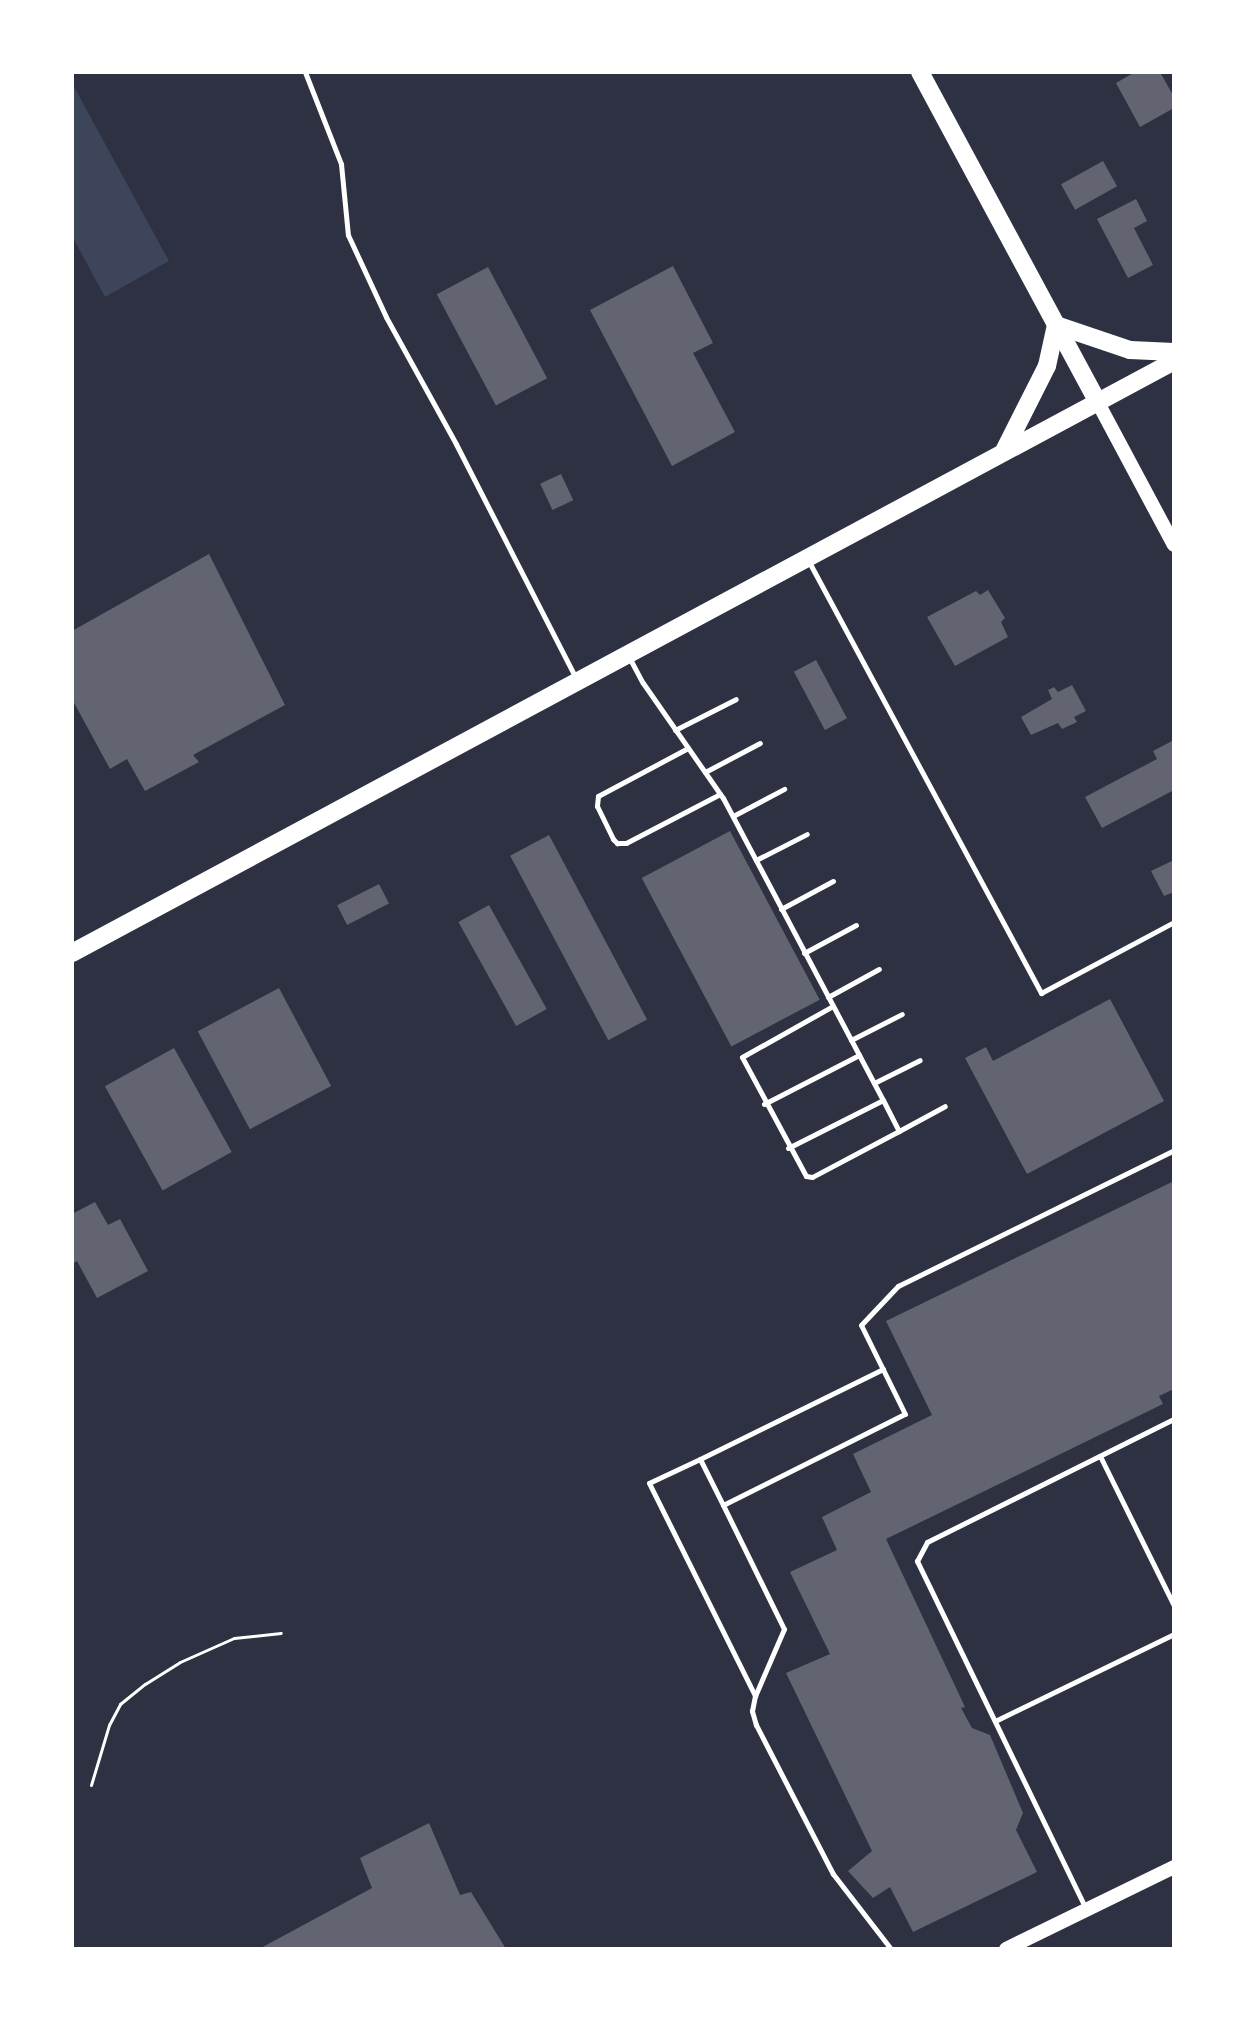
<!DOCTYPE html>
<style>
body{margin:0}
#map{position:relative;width:1246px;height:2021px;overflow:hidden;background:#2d3142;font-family:Poppins,sans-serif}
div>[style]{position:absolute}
.green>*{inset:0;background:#3c4559}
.building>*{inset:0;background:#626471;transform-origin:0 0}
.path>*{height:3px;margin:-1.5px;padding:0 1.5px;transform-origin:1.5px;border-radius:1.5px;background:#fff}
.service>*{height:5px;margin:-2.5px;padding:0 2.5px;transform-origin:2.5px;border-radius:2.5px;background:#fff}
.tertiary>*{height:14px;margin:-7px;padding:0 7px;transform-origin:7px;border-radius:7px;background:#fff}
.secondary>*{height:14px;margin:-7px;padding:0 7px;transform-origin:7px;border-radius:7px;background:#fff}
.trunk>*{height:18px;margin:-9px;padding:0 9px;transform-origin:9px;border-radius:9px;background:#fff}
span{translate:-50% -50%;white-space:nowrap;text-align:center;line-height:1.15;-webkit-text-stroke:8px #fff;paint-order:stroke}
.frame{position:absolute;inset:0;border:74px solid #fff;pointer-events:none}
</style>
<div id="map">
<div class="green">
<div style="clip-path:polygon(72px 83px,169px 261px,105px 297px,72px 236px)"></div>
</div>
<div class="building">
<div style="clip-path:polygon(1135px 72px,1160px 72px,1174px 97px,1174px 108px,1140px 127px,1116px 83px)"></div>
<div style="left:1103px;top:161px;width:29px;height:48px;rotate:61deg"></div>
<div style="clip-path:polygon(1136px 199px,1147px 221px,1134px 228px,1153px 265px,1128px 278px,1097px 219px)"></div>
<div style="clip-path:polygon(673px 266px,713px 343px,693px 353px,735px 432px,672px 466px,590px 310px)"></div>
<div style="left:488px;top:267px;width:126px;height:58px;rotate:62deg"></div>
<div style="left:561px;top:474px;width:29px;height:23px;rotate:65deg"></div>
<div style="clip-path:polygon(209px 554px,285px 705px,193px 755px,199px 762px,145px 791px,127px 759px,110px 769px,72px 699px,72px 631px)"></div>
<div style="clip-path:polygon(988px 590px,1005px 618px,1001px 622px,1008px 637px,955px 666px,927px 617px,976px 591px,980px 595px)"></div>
<div style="left:816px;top:660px;width:66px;height:25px;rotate:62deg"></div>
<div style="clip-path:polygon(1072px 685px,1086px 711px,1074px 717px,1077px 722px,1062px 729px,1058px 723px,1031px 735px,1021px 717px,1052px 699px,1048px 690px,1054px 687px,1058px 692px)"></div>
<div style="clip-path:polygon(1172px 741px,1174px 790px,1102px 828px,1085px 797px,1157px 759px,1153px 751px)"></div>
<div style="left:730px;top:831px;width:191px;height:100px;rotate:62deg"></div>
<div style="left:549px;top:835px;width:209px;height:44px;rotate:62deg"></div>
<div style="clip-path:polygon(1174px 860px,1174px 892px,1164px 896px,1151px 871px)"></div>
<div style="left:379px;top:884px;width:22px;height:47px;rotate:63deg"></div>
<div style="left:489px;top:905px;width:119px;height:35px;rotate:61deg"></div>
<div style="left:279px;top:988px;width:111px;height:92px;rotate:62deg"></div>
<div style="clip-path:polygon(1110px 999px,1164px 1101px,1027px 1174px,965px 1058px,986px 1047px,993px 1061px)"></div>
<div style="left:174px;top:1048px;width:119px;height:79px;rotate:61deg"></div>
<div style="clip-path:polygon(1174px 1181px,1174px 1389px,1159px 1396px,1163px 1404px,886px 1539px,965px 1707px,961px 1708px,972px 1728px,990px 1735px,1023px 1813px,1016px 1830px,1037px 1872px,913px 1932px,890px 1887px,873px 1898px,848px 1871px,872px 1851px,786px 1673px,830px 1654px,790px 1572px,837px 1550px,822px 1517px,871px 1492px,853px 1454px,932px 1415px,886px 1321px)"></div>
<div style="clip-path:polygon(95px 1202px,108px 1225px,120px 1219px,148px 1271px,97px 1298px,77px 1261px,72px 1264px,72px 1214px)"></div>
<div style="clip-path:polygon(429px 1823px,460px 1895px,471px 1892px,506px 1949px,259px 1949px,372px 1888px,360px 1858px)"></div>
</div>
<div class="path">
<div style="left:91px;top:1785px;width:63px;rotate:-73.3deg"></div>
<div style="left:109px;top:1725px;width:24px;rotate:-62deg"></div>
<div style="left:120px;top:1704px;width:32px;rotate:-39deg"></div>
<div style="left:145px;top:1684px;width:41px;rotate:-32.2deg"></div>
<div style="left:180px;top:1662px;width:59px;rotate:-24deg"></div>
<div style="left:234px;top:1638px;width:47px;rotate:-6.1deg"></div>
</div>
<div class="service">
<div style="left:305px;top:72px;width:99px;rotate:68.6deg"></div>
<div style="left:341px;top:164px;width:71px;rotate:84.4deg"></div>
<div style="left:348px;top:235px;width:90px;rotate:65.1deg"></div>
<div style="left:386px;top:317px;width:145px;rotate:61.1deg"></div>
<div style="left:456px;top:444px;width:262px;rotate:62.9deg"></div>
<div style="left:808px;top:560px;width:492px;rotate:61.7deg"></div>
<div style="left:1041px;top:993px;width:151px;rotate:-28.1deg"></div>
<div style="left:630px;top:659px;width:27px;rotate:62deg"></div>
<div style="left:643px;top:683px;width:140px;rotate:55.2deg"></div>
<div style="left:723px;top:798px;width:342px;rotate:62.1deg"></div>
<div style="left:883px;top:1100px;width:35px;rotate:63deg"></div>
<div style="left:899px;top:1131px;width:98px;rotate:152.1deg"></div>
<div style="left:812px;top:1177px;width:6px;rotate:-171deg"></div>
<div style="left:806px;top:1176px;width:135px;rotate:-118.3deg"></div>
<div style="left:742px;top:1057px;width:104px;rotate:-29.3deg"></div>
<div style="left:675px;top:730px;width:68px;rotate:-26.9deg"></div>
<div style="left:688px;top:748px;width:102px;rotate:151.9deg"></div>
<div style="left:598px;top:796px;width:10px;rotate:96deg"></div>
<div style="left:597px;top:806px;width:37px;rotate:64deg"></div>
<div style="left:613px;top:839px;width:6px;rotate:45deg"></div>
<div style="left:617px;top:843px;width:9px"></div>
<div style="left:626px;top:843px;width:106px;rotate:-27.5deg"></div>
<div style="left:705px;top:772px;width:62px;rotate:-27.8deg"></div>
<div style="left:733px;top:816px;width:58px;rotate:-27.9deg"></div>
<div style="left:756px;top:860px;width:57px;rotate:-27deg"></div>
<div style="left:781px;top:909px;width:59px;rotate:-28.3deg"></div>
<div style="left:804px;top:953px;width:59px;rotate:-28.3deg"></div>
<div style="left:828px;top:997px;width:58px;rotate:-28.8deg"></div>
<div style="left:851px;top:1040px;width:57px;rotate:-27deg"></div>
<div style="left:874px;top:1083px;width:51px;rotate:-26.6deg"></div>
<div style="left:764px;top:1104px;width:107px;rotate:-27.3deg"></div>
<div style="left:899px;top:1131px;width:52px;rotate:-28.5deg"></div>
<div style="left:788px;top:1148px;width:106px;rotate:-26.8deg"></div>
<div style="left:1100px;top:1456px;width:167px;rotate:63.7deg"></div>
<div style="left:700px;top:1459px;width:56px;rotate:154.8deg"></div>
<div style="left:649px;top:1483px;width:238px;rotate:63.5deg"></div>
<div style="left:723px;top:1505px;width:51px;rotate:-116.6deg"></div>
<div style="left:700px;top:1459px;width:204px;rotate:-26.2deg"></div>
<div style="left:995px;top:1721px;width:199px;rotate:-25.9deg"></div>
<div style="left:1086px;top:1909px;width:387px;rotate:-115.9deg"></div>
<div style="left:917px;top:1561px;width:21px;rotate:-62deg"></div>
<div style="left:927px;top:1542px;width:276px;rotate:-26.5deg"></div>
<div style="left:891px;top:1949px;width:95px;rotate:-127.7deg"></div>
<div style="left:833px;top:1874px;width:168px;rotate:-117.3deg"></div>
<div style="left:756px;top:1725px;width:15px;rotate:-106deg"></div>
<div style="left:752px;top:1711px;width:15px;rotate:-79deg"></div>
<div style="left:755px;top:1696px;width:73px;rotate:-66.6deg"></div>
<div style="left:784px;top:1629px;width:138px;rotate:-116.2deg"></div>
<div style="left:723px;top:1505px;width:203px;rotate:-26.6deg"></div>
<div style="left:905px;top:1414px;width:99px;rotate:-116.3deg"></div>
<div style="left:861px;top:1325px;width:54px;rotate:-46.5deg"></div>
<div style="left:898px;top:1286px;width:308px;rotate:-26.2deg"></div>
</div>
<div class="tertiary">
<div style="left:1006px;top:1949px;width:187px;rotate:-26deg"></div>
</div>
<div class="secondary">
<div style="left:1097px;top:401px;width:163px;rotate:61.9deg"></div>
</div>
<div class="trunk">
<div style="left:920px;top:72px;width:374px;rotate:61.7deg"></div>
<div style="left:1056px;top:325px;width:78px;rotate:18.7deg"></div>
<div style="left:1130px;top:350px;width:44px;rotate:2.6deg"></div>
<div style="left:1004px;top:451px;width:95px;rotate:-63.2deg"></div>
<div style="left:1047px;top:366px;width:42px;rotate:-77.6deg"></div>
<div style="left:72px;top:953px;width:1251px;rotate:-28.24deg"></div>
</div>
<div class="frame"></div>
</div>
